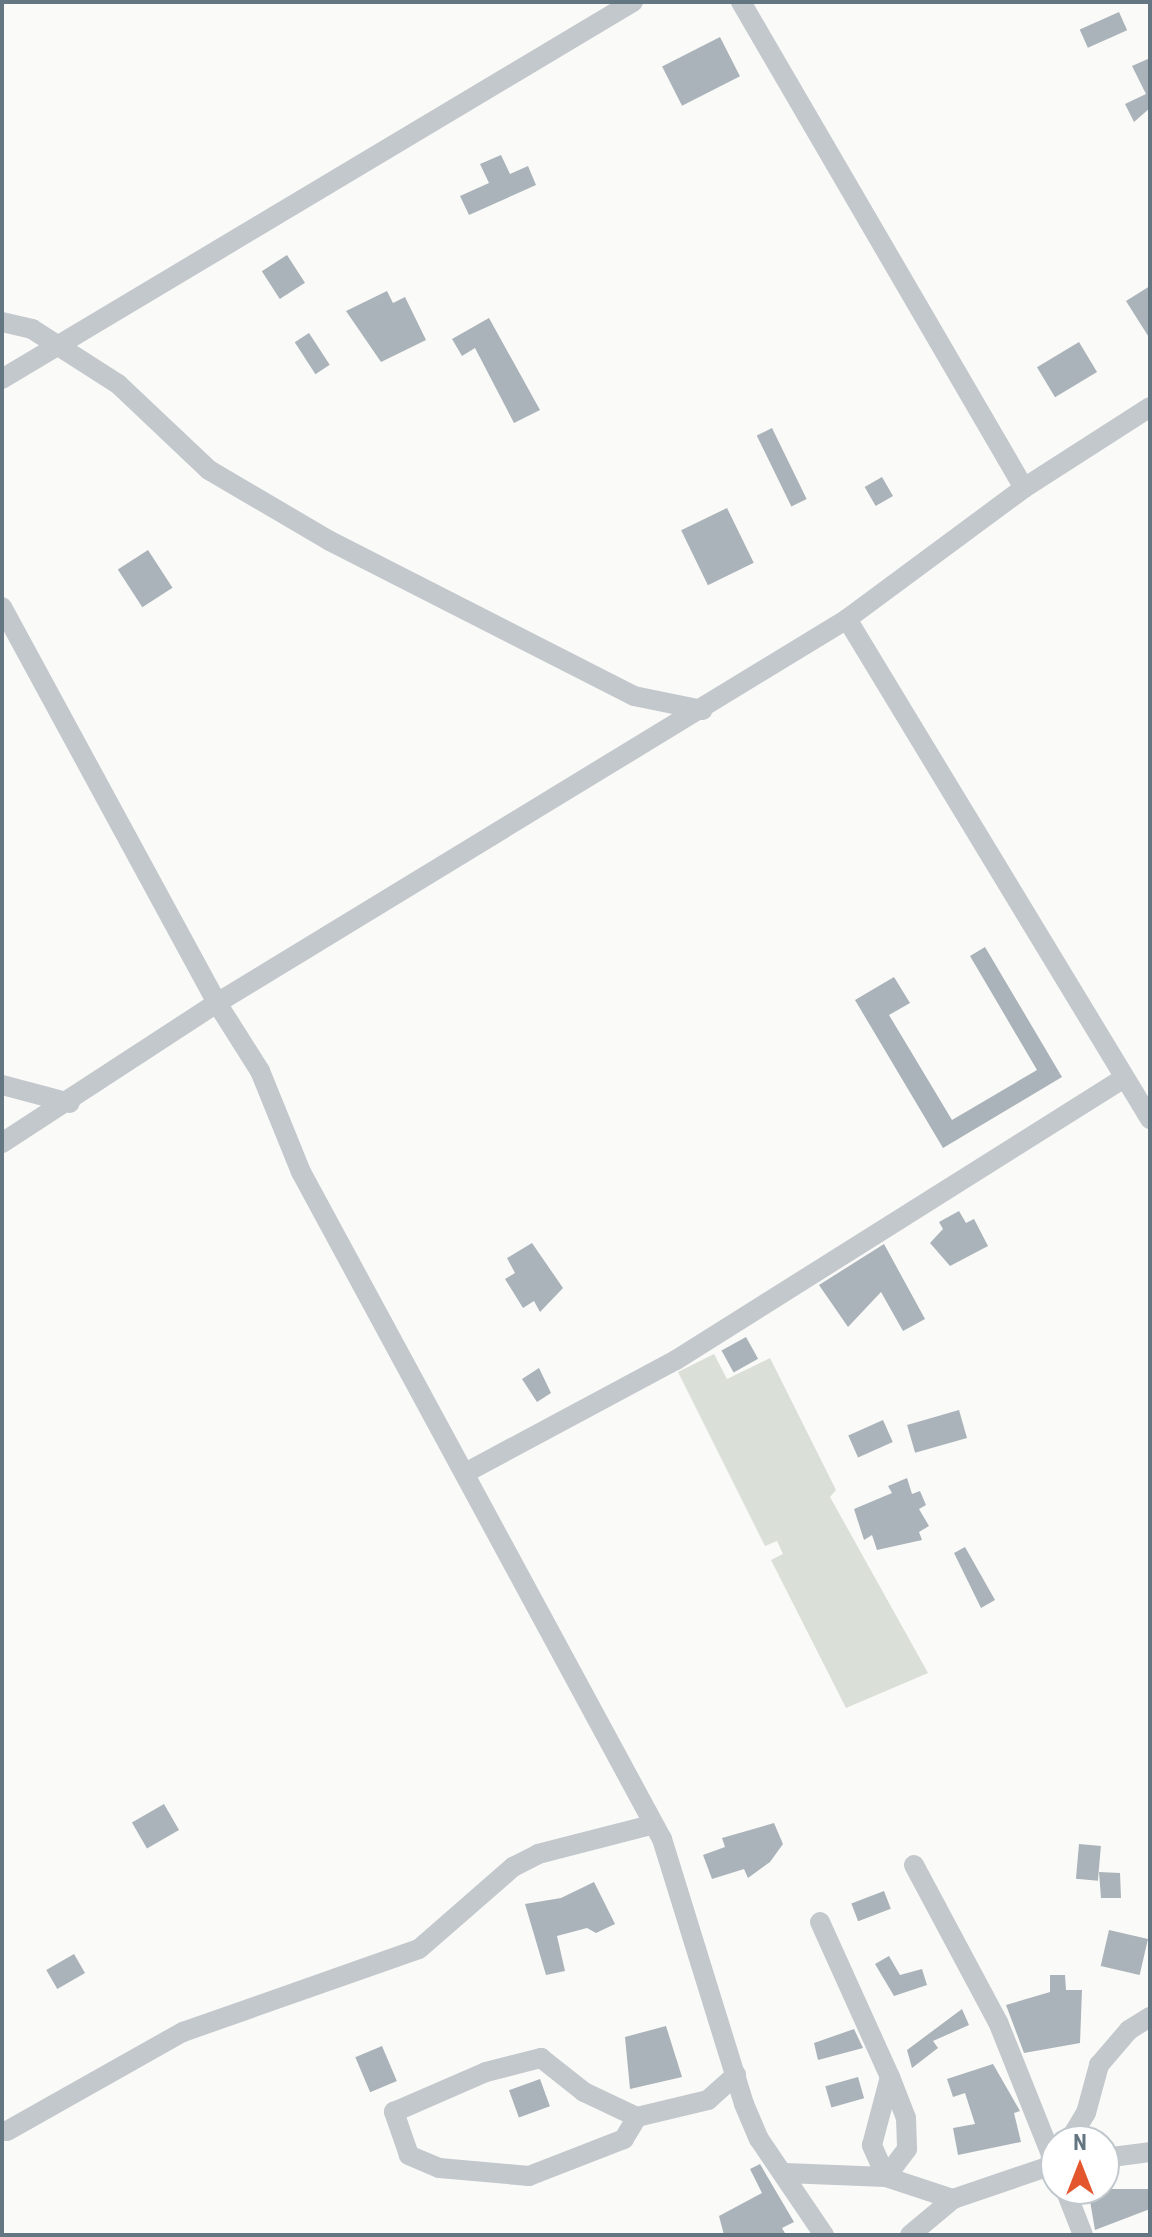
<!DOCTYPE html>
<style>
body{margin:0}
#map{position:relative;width:1152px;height:2237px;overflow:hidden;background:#fafaf8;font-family:"Roboto Condensed",sans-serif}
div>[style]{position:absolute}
.green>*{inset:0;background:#dadfd7}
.building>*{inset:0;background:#aab3b9;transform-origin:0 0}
.minor>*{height:20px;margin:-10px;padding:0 10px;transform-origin:10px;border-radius:10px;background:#c3c8cc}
span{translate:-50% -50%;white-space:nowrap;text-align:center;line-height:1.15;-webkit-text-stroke:8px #fff;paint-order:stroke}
.frame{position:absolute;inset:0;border:4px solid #657683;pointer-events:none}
.north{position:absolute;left:1040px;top:2125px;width:80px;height:80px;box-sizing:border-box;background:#fff;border:2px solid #c1c8cd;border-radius:50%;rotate:0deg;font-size:22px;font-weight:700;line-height:32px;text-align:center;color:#657683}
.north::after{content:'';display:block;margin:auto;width:28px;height:36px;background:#e4572e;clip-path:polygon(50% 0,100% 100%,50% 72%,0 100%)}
</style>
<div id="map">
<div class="green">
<div style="clip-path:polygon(714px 1354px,727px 1379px,770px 1358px,836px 1490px,830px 1497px,928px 1673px,846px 1708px,771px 1560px,783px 1554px,777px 1541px,765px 1546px,678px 1372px)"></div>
</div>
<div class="building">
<div style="left:1119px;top:12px;width:20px;height:43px;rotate:66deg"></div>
<div style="left:720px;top:37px;width:44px;height:65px;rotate:63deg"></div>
<div style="clip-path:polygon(1150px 58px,1150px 108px,1134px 122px,1125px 104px,1146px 94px,1132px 66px)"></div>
<div style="clip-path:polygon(501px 155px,510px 174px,528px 166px,536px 185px,469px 215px,460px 196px,489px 183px,480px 164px)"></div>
<div style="left:287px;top:255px;width:33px;height:30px;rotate:57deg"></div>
<div style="clip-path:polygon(1150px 286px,1150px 339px,1126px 301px)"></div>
<div style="clip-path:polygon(387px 291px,393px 303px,405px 297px,426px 340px,381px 362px,346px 311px)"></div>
<div style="clip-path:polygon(489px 318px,540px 410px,514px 423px,475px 348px,462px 356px,452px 339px)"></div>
<div style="left:309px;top:333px;width:38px;height:17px;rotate:57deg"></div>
<div style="left:1079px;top:342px;width:35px;height:49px;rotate:59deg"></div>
<div style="left:772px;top:428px;width:79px;height:17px;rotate:64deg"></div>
<div style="left:882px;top:477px;width:22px;height:20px;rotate:60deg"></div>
<div style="left:727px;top:508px;width:61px;height:51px;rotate:64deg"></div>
<div style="left:148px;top:550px;width:45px;height:36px;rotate:57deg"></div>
<div style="clip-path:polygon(985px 947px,1062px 1077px,943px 1148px,855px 1000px,894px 977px,910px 1003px,889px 1015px,952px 1120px,1037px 1070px,970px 956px)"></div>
<div style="clip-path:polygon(959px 1211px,966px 1223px,974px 1219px,988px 1246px,950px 1266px,930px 1243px,943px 1229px,939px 1222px)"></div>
<div style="clip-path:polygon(532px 1243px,563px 1288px,540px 1312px,534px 1301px,523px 1308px,505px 1279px,515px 1273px,507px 1258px)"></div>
<div style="clip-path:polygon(884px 1244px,925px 1319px,903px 1331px,881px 1292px,848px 1327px,819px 1285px)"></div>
<div style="left:746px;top:1337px;width:25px;height:28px;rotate:61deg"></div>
<div style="clip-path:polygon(539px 1368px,551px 1393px,537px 1402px,522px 1379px)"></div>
<div style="left:959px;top:1410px;width:29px;height:54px;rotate:74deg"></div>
<div style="left:883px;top:1420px;width:24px;height:38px;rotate:66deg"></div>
<div style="clip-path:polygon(907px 1478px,912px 1494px,920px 1491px,926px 1505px,919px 1509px,929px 1526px,919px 1532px,922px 1540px,877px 1550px,872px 1535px,864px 1540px,854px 1509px,892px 1493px,888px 1486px)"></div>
<div style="clip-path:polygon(965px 1547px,995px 1600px,981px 1608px,954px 1553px)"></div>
<div style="left:164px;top:1804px;width:30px;height:37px;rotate:60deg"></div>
<div style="clip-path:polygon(774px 1823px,783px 1844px,770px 1862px,748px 1878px,744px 1869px,712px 1879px,703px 1855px,725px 1847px,722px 1838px)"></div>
<div style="left:1079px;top:1844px;width:22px;height:35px;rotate:5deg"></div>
<div style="clip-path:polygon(1099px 1872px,1120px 1873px,1121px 1898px,1101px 1898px)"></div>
<div style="clip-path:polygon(594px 1882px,615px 1924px,596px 1933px,587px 1928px,557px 1936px,565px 1971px,546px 1975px,525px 1904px,561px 1898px)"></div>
<div style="left:884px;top:1891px;width:19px;height:35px;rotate:69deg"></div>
<div style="left:1109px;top:1930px;width:40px;height:37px;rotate:13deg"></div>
<div style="left:74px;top:1954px;width:22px;height:32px;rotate:60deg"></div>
<div style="clip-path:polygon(889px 1956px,900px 1975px,922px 1969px,927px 1985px,894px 1996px,875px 1964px)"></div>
<div style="clip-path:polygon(1050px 1975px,1065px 1975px,1066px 1990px,1082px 1990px,1080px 2043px,1024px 2053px,1006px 2005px,1050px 1992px)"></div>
<div style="clip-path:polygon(962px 2009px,969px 2025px,933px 2041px,938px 2048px,912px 2068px,907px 2050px)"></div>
<div style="clip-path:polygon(666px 2026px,682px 2077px,630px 2089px,625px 2037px)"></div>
<div style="clip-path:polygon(854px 2029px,863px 2048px,818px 2060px,814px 2043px)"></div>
<div style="left:382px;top:2046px;width:38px;height:29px;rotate:67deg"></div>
<div style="clip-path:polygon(993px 2064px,1020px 2111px,1014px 2113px,1021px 2142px,958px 2155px,953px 2128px,975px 2124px,965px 2093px,953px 2097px,947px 2079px)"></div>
<div style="left:858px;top:2077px;width:22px;height:34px;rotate:74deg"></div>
<div style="left:540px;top:2079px;width:29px;height:33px;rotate:70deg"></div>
<div style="clip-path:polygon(760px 2164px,794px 2222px,782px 2228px,786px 2235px,724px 2235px,719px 2216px,762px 2193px,750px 2169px)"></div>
<div style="clip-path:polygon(1088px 2189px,1150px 2189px,1150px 2209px,1095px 2230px)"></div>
</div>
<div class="minor">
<div style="left:741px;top:2px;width:562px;rotate:59.79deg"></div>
<div style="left:2px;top:322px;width:31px;rotate:13deg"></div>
<div style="left:32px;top:329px;width:102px;rotate:32.6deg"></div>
<div style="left:118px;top:384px;width:125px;rotate:43.4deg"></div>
<div style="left:209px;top:470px;width:140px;rotate:30.4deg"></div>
<div style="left:330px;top:541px;width:341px;rotate:27deg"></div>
<div style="left:634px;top:696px;width:70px;rotate:11.5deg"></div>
<div style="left:2px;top:379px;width:735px;rotate:-30.86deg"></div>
<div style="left:2px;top:607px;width:451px;rotate:61.5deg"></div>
<div style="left:217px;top:1003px;width:80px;rotate:57.7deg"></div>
<div style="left:260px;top:1071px;width:109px;rotate:67.9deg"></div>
<div style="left:301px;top:1172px;width:758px;rotate:61.58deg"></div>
<div style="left:662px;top:1839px;width:277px;rotate:72.8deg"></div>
<div style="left:744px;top:2104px;width:38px;rotate:67deg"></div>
<div style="left:759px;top:2139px;width:116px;rotate:55.9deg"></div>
<div style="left:847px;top:619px;width:585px;rotate:58.78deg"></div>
<div style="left:2px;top:1085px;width:70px;rotate:14.8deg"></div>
<div style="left:2px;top:1143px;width:257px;rotate:-33.1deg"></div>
<div style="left:217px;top:1003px;width:738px;rotate:-31.36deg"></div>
<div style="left:847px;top:619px;width:220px;rotate:-36.5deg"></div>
<div style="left:1024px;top:488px;width:150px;rotate:-32.7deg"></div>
<div style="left:467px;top:1472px;width:237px;rotate:-28.2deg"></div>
<div style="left:676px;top:1360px;width:529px;rotate:-32.19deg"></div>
<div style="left:914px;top:1865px;width:178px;rotate:61.9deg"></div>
<div style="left:998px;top:2022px;width:156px;rotate:68.2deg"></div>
<div style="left:820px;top:1922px;width:170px;rotate:65.7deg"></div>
<div style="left:890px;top:2077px;width:44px;rotate:68.7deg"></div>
<div style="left:906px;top:2118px;width:31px;rotate:88deg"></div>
<div style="left:907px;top:2149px;width:35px;rotate:127deg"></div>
<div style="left:886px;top:2177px;width:35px;rotate:-114deg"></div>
<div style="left:872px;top:2145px;width:70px;rotate:-75.2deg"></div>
<div style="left:637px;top:2117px;width:26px;rotate:121deg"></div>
<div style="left:624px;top:2139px;width:102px;rotate:158.7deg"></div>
<div style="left:529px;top:2176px;width:90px;rotate:-174.9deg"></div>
<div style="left:439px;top:2168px;width:33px;rotate:-157deg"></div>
<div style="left:409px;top:2155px;width:46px;rotate:-109.2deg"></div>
<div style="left:394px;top:2112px;width:100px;rotate:-23.5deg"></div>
<div style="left:486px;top:2072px;width:57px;rotate:-14.3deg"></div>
<div style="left:541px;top:2058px;width:55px;rotate:38.3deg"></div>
<div style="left:584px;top:2092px;width:59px;rotate:25.3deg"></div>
<div style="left:637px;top:2117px;width:73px;rotate:-13.5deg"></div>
<div style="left:708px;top:2100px;width:38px;rotate:-42deg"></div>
<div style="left:7px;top:2131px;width:202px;rotate:-29.4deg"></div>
<div style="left:183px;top:2032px;width:250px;rotate:-19.4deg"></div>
<div style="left:419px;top:1949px;width:125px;rotate:-41.1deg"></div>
<div style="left:513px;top:1867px;width:28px;rotate:-27deg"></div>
<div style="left:538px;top:1854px;width:117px;rotate:-14.4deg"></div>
<div style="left:1069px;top:2141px;width:33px;rotate:-59deg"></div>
<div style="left:1086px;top:2113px;width:50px;rotate:-74.8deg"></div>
<div style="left:1099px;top:2065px;width:46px;rotate:-49.4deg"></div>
<div style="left:1129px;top:2030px;width:25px;rotate:-32deg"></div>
<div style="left:1104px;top:2158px;width:46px;rotate:-7.4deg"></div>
<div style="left:785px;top:2173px;width:101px;rotate:2.3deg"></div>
<div style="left:886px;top:2177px;width:71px;rotate:18.2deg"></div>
<div style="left:953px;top:2199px;width:109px;rotate:-18.8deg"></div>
<div style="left:1065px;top:2189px;width:49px;rotate:68.6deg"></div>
<div style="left:910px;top:2235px;width:56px;rotate:-39.9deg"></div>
</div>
<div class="frame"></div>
<div class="north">N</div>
</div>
